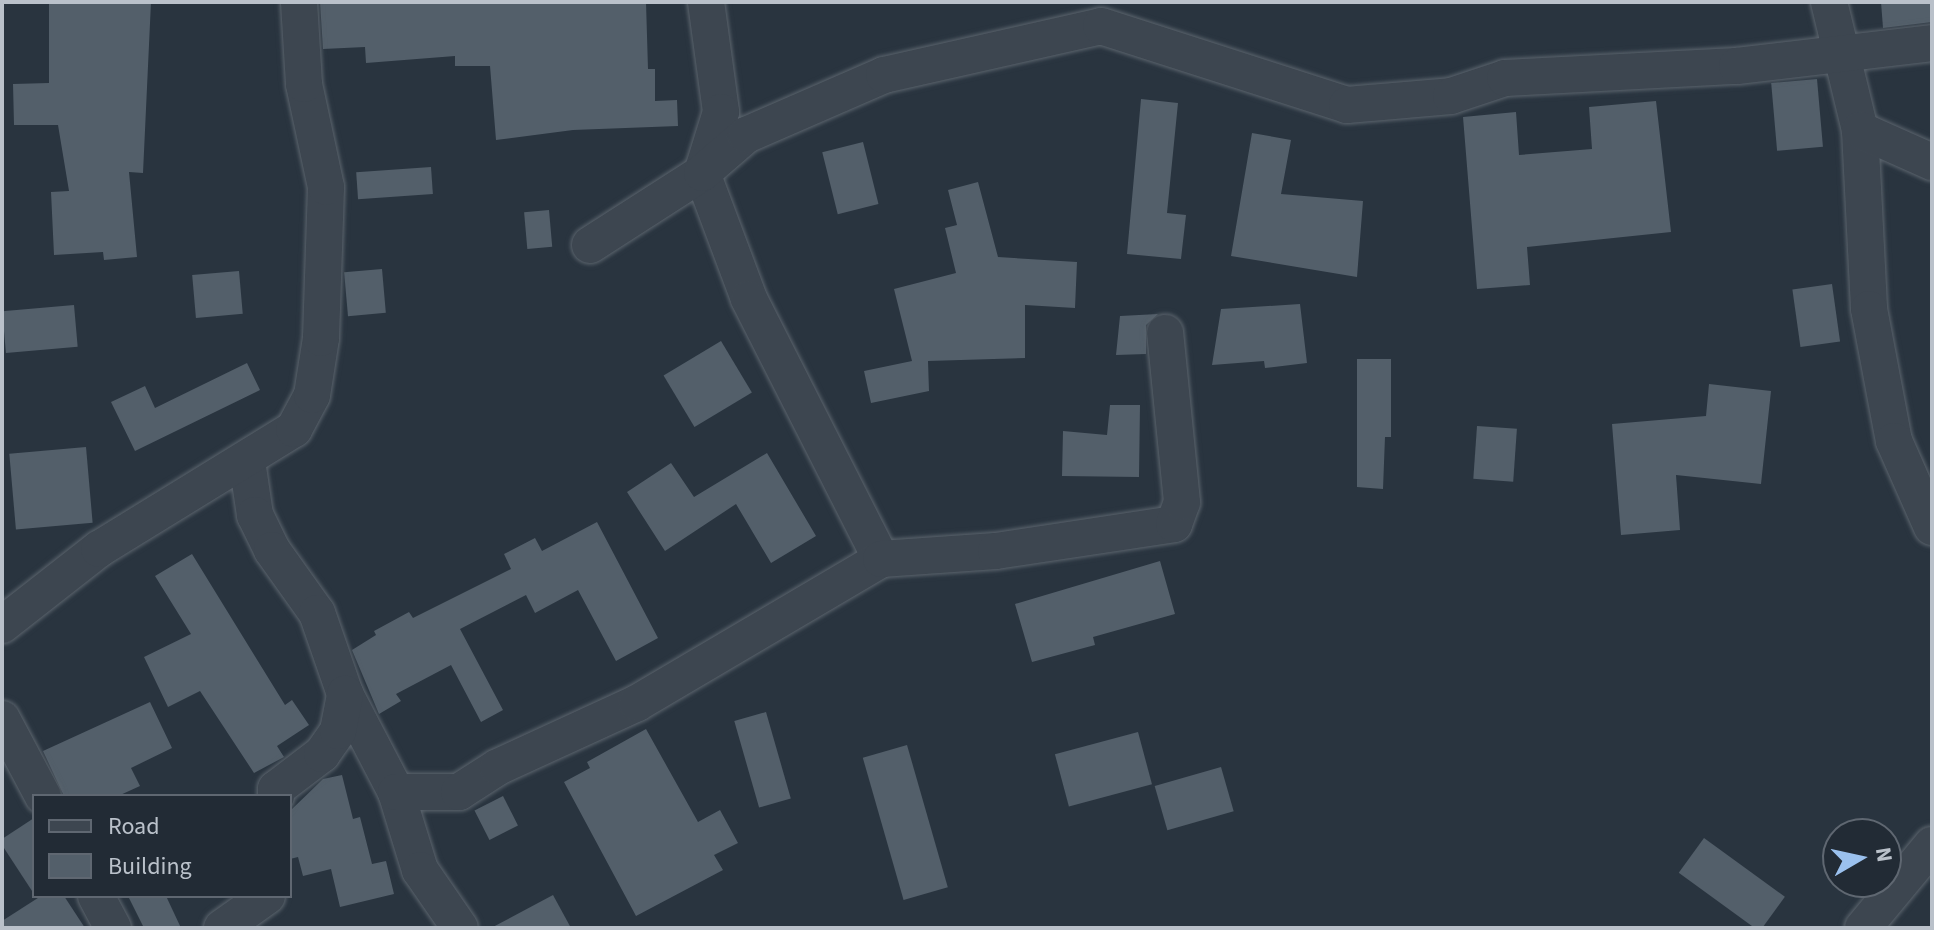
<!DOCTYPE html>
<style>
body{margin:0}
#map{position:relative;width:1934px;height:930px;overflow:hidden;background:#29343f;font-family:"Source Sans 3",sans-serif}
div>[style]{position:absolute}
.building>*{inset:0;background:#535f6a;transform-origin:0 0}
.roads{filter:drop-shadow(0 0 2px #5b646d) drop-shadow(0 0 2px #5b646d)}
.minor>*{height:36px;margin:-18px;padding:0 18px;transform-origin:18px;border-radius:18px;background:#3d4650}
span{translate:-50% -50%;white-space:nowrap;text-align:center;line-height:1.15;-webkit-text-stroke:6px #222b35;paint-order:stroke}
.frame{position:absolute;inset:0;border:4px solid #bac1ca;pointer-events:none}
.legend{position:absolute;left:32px;top:794px;width:260px;height:104px;box-sizing:border-box;background:#222b35;border:2px solid #5f6771;margin:0;padding:10px 14px;list-style:none;font-size:24px;color:#bac1ca}
.legend li{display:flex;align-items:center;gap:16px;height:40px}
.legend b{width:40px;border:2px solid #5f6771}
.north{position:absolute;left:1822px;top:818px;width:80px;height:80px;box-sizing:border-box;background:#222b35;border:2px solid #5f6771;border-radius:50%;rotate:81deg;font-size:22px;font-weight:700;line-height:32px;text-align:center;color:#bac1ca}
.north::after{content:'';display:block;margin:auto;width:28px;height:36px;background:#9bc1ee;clip-path:polygon(50% 0,100% 100%,50% 72%,0 100%)}
</style>
<div id="map">
<div class="building">
<div style="clip-path:polygon(49px 2px,151px 2px,143px 173px,129px 172px,137px 257px,104px 260px,103px 252px,54px 255px,51px 192px,69px 191px,58px 125px,14px 125px,13px 84px,49px 83px)"></div>
<div style="clip-path:polygon(320px 2px,646px 2px,648px 69px,655px 69px,655px 101px,677px 100px,678px 126px,573px 130px,496px 140px,490px 66px,455px 66px,455px 56px,366px 63px,365px 47px,323px 49px)"></div>
<div style="clip-path:polygon(1881px 2px,1932px 2px,1932px 22px,1883px 28px)"></div>
<div style="left:1817px;top:79px;width:68px;height:46px;rotate:85deg"></div>
<div style="clip-path:polygon(1141px 99px,1178px 103px,1167px 213px,1186px 215px,1181px 259px,1127px 254px)"></div>
<div style="clip-path:polygon(1656px 101px,1671px 232px,1527px 247px,1530px 285px,1477px 289px,1463px 117px,1516px 112px,1519px 155px,1592px 149px,1589px 107px)"></div>
<div style="clip-path:polygon(1252px 133px,1291px 140px,1281px 194px,1363px 201px,1357px 277px,1231px 256px)"></div>
<div style="left:863px;top:142px;width:64px;height:42px;rotate:76deg"></div>
<div style="left:431px;top:167px;width:27px;height:75px;rotate:86deg"></div>
<div style="clip-path:polygon(978px 182px,998px 257px,1077px 262px,1075px 308px,1025px 305px,1025px 358px,928px 361px,929px 391px,871px 403px,864px 371px,912px 361px,894px 289px,956px 273px,945px 228px,957px 225px,948px 190px)"></div>
<div style="left:549px;top:210px;width:37px;height:25px;rotate:85deg"></div>
<div style="left:382px;top:269px;width:44px;height:38px;rotate:85deg"></div>
<div style="left:239px;top:271px;width:43px;height:47px;rotate:85deg"></div>
<div style="left:1832px;top:284px;width:58px;height:40px;rotate:82deg"></div>
<div style="clip-path:polygon(1300px 304px,1307px 363px,1265px 368px,1264px 361px,1212px 365px,1221px 309px)"></div>
<div style="left:74px;top:305px;width:42px;height:72px;rotate:85deg"></div>
<div style="clip-path:polygon(1158px 314px,1146px 325px,1146px 354px,1116px 355px,1120px 316px)"></div>
<div style="left:721px;top:341px;width:60px;height:67px;rotate:59deg"></div>
<div style="clip-path:polygon(1357px 359px,1391px 359px,1391px 437px,1385px 437px,1383px 489px,1357px 487px)"></div>
<div style="clip-path:polygon(247px 363px,260px 390px,135px 451px,111px 402px,145px 386px,155px 408px)"></div>
<div style="clip-path:polygon(1709px 384px,1771px 391px,1761px 484px,1676px 475px,1680px 530px,1621px 535px,1612px 424px,1706px 416px)"></div>
<div style="clip-path:polygon(1110px 405px,1140px 405px,1139px 477px,1062px 476px,1063px 431px,1107px 435px)"></div>
<div style="left:1477px;top:426px;width:40px;height:53px;rotate:4deg"></div>
<div style="left:86px;top:447px;width:76px;height:77px;rotate:85deg"></div>
<div style="clip-path:polygon(767px 453px,816px 536px,771px 563px,736px 504px,665px 551px,627px 492px,671px 463px,694px 497px)"></div>
<div style="clip-path:polygon(597px 522px,658px 638px,616px 661px,578px 590px,535px 613px,526px 595px,460px 629px,503px 710px,481px 722px,451px 665px,396px 694px,401px 701px,379px 714px,352px 650px,376px 635px,374px 631px,409px 612px,413px 618px,511px 569px,504px 554px,535px 538px,542px 551px)"></div>
<div style="clip-path:polygon(192px 554px,285px 705px,292px 700px,309px 725px,277px 746px,284px 757px,254px 773px,200px 691px,168px 707px,144px 657px,191px 634px,155px 576px)"></div>
<div style="clip-path:polygon(1160px 561px,1175px 614px,1093px 637px,1095px 645px,1032px 662px,1015px 604px)"></div>
<div style="clip-path:polygon(150px 702px,172px 748px,131px 768px,140px 786px,118px 796px,64px 796px,43px 751px)"></div>
<div style="left:766px;top:712px;width:90px;height:33px;rotate:74deg"></div>
<div style="clip-path:polygon(646px 729px,698px 822px,720px 810px,738px 843px,714px 855px,723px 870px,636px 916px,564px 782px,590px 768px,587px 762px)"></div>
<div style="left:1138px;top:732px;width:54px;height:86px;rotate:75deg"></div>
<div style="left:907px;top:745px;width:148px;height:46px;rotate:74deg"></div>
<div style="left:1221px;top:767px;width:46px;height:69px;rotate:74deg"></div>
<div style="clip-path:polygon(342px 775px,353px 819px,360px 817px,372px 864px,386px 861px,394px 894px,340px 907px,331px 869px,303px 876px,298px 857px,290px 859px,290px 811px,323px 779px)"></div>
<div style="left:503px;top:796px;width:33px;height:32px;rotate:63deg"></div>
<div style="clip-path:polygon(34px 818px,34px 894px,2px 845px,2px 839px)"></div>
<div style="left:1704px;top:838px;width:100px;height:43px;rotate:36deg"></div>
<div style="clip-path:polygon(553px 895px,571px 928px,491px 928px)"></div>
<div style="clip-path:polygon(41px 896px,64px 896px,85px 928px,2px 928px,2px 921px)"></div>
<div style="clip-path:polygon(128px 896px,166px 896px,181px 928px,144px 928px)"></div>
</div>
<div class="roads">
<div class="minor">
<div style="left:706px;top:2px;width:111px;rotate:82.2deg"></div>
<div style="left:721px;top:112px;width:64px;rotate:107.3deg"></div>
<div style="left:702px;top:173px;width:134px;rotate:69.5deg"></div>
<div style="left:749px;top:299px;width:292px;rotate:63.1deg"></div>
<div style="left:1829px;top:2px;width:132px;rotate:76.4deg"></div>
<div style="left:1860px;top:130px;width:179px;rotate:87.1deg"></div>
<div style="left:1869px;top:309px;width:134px;rotate:79.3deg"></div>
<div style="left:1894px;top:441px;width:94px;rotate:66.2deg"></div>
<div style="left:1860px;top:130px;width:79px;rotate:24deg"></div>
<div style="left:590px;top:245px;width:133px;rotate:-32.7deg"></div>
<div style="left:702px;top:173px;width:58px;rotate:-40.8deg"></div>
<div style="left:746px;top:135px;width:150px;rotate:-23.5deg"></div>
<div style="left:884px;top:75px;width:222px;rotate:-12.7deg"></div>
<div style="left:1101px;top:26px;width:258px;rotate:17.8deg"></div>
<div style="left:1347px;top:105px;width:104px;rotate:-4.9deg"></div>
<div style="left:1451px;top:96px;width:57px;rotate:-18.4deg"></div>
<div style="left:1505px;top:78px;width:232px;rotate:-3deg"></div>
<div style="left:1737px;top:66px;width:196px;rotate:-6.7deg"></div>
<div style="left:247px;top:461px;width:55px;rotate:81.6deg"></div>
<div style="left:255px;top:515px;width:39px;rotate:64deg"></div>
<div style="left:272px;top:550px;width:77px;rotate:54.5deg"></div>
<div style="left:317px;top:613px;width:86px;rotate:70.9deg"></div>
<div style="left:345px;top:694px;width:110px;rotate:62.5deg"></div>
<div style="left:396px;top:792px;width:82px;rotate:72.9deg"></div>
<div style="left:420px;top:870px;width:70px;rotate:55.4deg"></div>
<div style="left:2px;top:625px;width:123px;rotate:-38.1deg"></div>
<div style="left:99px;top:549px;width:229px;rotate:-31.6deg"></div>
<div style="left:294px;top:429px;width:38px;rotate:-62deg"></div>
<div style="left:312px;top:395px;width:58px;rotate:-81deg"></div>
<div style="left:321px;top:338px;width:151px;rotate:-88.1deg"></div>
<div style="left:326px;top:187px;width:105px;rotate:-102.1deg"></div>
<div style="left:304px;top:84px;width:82px;rotate:-93.5deg"></div>
<div style="left:2px;top:719px;width:87px;rotate:62deg"></div>
<div style="left:396px;top:792px;width:63px"></div>
<div style="left:459px;top:792px;width:46px;rotate:-32.7deg"></div>
<div style="left:498px;top:767px;width:153px;rotate:-24.7deg"></div>
<div style="left:637px;top:703px;width:283px;rotate:-30.5deg"></div>
<div style="left:881px;top:559px;width:115px;rotate:-4deg"></div>
<div style="left:996px;top:551px;width:180px;rotate:-8.6deg"></div>
<div style="left:1174px;top:524px;width:23px;rotate:-70deg"></div>
<div style="left:1182px;top:502px;width:170px;rotate:-95.7deg"></div>
<div style="left:276px;top:796px;width:7px;rotate:-90deg"></div>
<div style="left:276px;top:789px;width:58px;rotate:-37.3deg"></div>
<div style="left:322px;top:754px;width:28px;rotate:-55deg"></div>
<div style="left:338px;top:731px;width:38px;rotate:-79deg"></div>
<div style="left:96px;top:896px;width:36px;rotate:62deg"></div>
<div style="left:222px;top:928px;width:55px;rotate:-35.4deg"></div>
<div style="left:1863px;top:928px;width:108px;rotate:-50.3deg"></div>
</div>
</div>
<div class="frame"></div>
<ul class="legend">
<li><b style="height:10px;background:#3d4650"></b>Road</li>
<li><b style="height:22px;background:#535f6a"></b>Building</li>
</ul>
<div class="north">N</div>
</div>
